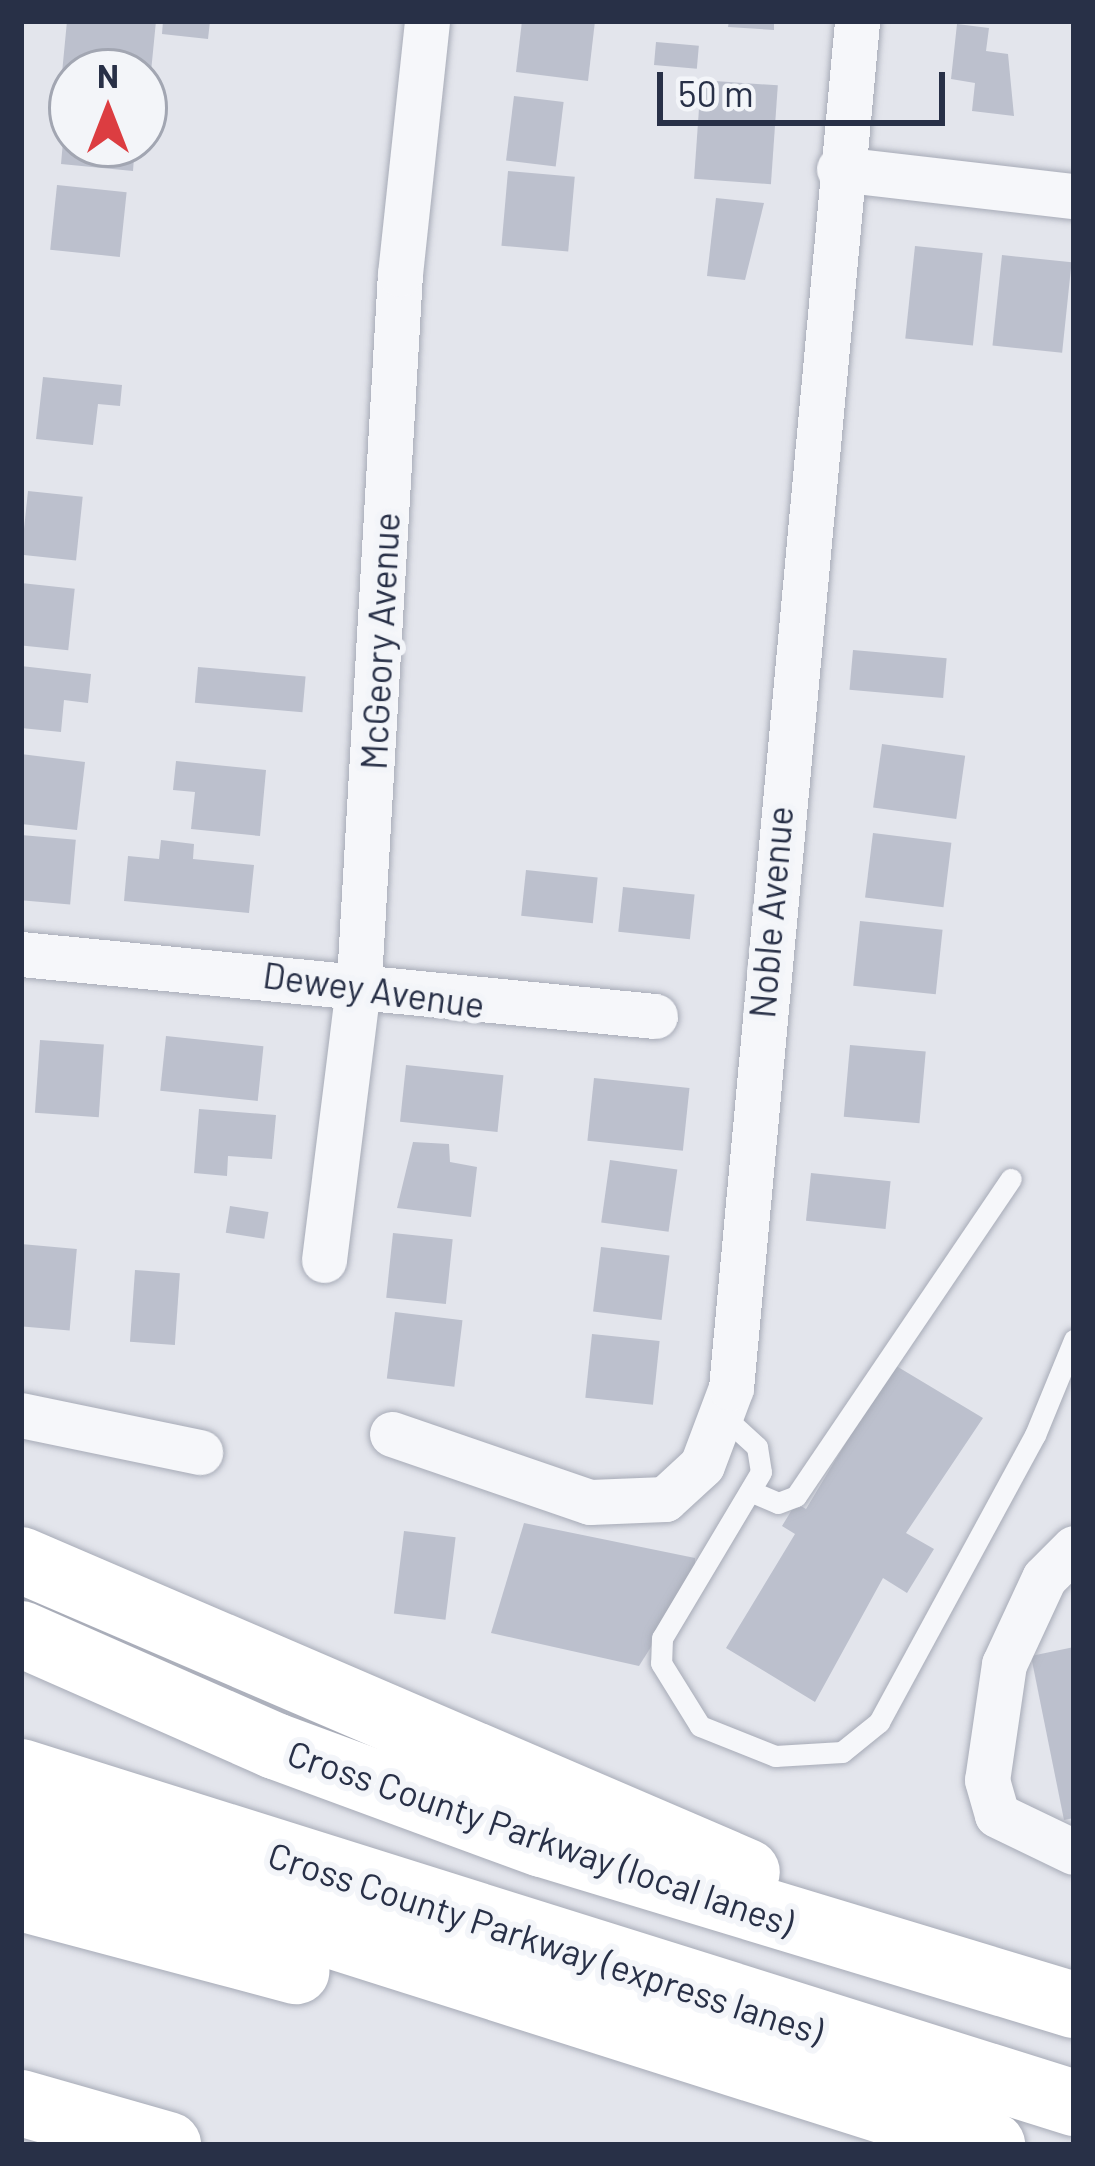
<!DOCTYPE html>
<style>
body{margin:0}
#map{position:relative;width:1095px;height:2166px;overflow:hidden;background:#e3e5ec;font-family:Barlow,sans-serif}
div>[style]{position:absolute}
.building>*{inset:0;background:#bcc0cd;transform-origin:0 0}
.roads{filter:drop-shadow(0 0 3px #a7abb7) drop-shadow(0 0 3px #a7abb7)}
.service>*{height:21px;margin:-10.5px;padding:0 10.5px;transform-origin:10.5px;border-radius:10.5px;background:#f6f7fa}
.minor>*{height:45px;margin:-22.5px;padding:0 22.5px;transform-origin:22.5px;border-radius:22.5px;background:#f6f7fa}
.motorway>*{height:66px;margin:-33px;padding:0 33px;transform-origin:33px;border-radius:33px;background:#fff}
span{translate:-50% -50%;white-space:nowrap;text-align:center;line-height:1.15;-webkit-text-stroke:12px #f3f5f9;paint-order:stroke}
.street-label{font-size:36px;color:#283047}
.frame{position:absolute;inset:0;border:24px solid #283047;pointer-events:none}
.north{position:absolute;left:48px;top:48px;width:120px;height:120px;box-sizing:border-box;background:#f3f5f9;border:3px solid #a2a6b2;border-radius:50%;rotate:0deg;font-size:33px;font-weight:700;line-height:48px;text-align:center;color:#283047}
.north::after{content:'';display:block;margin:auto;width:42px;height:54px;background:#dc3d41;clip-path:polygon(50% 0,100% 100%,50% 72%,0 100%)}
.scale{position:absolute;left:657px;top:72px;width:288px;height:54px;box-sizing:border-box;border:6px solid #283047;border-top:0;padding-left:15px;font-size:36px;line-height:42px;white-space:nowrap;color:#283047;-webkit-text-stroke:9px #f3f5f9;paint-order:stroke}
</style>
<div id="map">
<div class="building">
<div style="clip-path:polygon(67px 21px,156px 21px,150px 82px,144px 72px,62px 73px)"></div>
<div style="clip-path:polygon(163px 21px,210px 21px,208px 39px,162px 34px)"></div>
<div style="clip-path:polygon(522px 21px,595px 21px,588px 81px,516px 72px)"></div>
<div style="clip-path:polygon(729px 21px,774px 21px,774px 30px,728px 27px)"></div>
<div style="clip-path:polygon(957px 24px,989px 28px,986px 51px,1008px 54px,1014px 116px,972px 111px,975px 83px,951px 79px)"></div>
<div style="left:656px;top:42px;width:43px;height:23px;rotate:5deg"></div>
<div style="left:701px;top:80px;width:77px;height:99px;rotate:4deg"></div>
<div style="clip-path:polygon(67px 96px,72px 144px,135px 144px,133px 171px,61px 164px)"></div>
<div style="left:514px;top:96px;width:50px;height:65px;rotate:7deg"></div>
<div style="left:508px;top:171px;width:67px;height:75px;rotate:5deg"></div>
<div style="left:57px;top:185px;width:70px;height:65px;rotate:6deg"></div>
<div style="clip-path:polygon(716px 198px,764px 203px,745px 280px,707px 276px)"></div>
<div style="left:915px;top:246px;width:68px;height:93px;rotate:6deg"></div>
<div style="left:1002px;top:255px;width:70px;height:91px;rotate:6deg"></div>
<div style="clip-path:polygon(43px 377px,122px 385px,120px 406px,98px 404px,93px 445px,36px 439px)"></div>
<div style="left:28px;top:491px;width:55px;height:64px;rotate:6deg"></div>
<div style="left:21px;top:583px;width:54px;height:62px;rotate:6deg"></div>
<div style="left:853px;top:650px;width:94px;height:40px;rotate:5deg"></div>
<div style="clip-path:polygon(21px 666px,91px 674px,88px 703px,64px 700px,61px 732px,21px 728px)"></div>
<div style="left:198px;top:667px;width:108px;height:36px;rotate:5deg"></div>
<div style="left:882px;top:744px;width:84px;height:64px;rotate:8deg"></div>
<div style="clip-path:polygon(21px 754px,85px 762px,77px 830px,21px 824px)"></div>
<div style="clip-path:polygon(176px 761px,266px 770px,260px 836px,191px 829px,195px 792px,173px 790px)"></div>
<div style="left:873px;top:833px;width:79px;height:65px;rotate:7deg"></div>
<div style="left:21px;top:835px;width:55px;height:65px;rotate:5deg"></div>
<div style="clip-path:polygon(161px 840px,194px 844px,193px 859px,254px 865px,249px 913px,124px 901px,128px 856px,159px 859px)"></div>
<div style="left:526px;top:870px;width:72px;height:46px;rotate:6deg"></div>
<div style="left:623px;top:887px;width:72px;height:45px;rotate:6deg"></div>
<div style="left:860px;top:921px;width:83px;height:65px;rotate:6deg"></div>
<div style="left:166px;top:1036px;width:98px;height:55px;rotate:6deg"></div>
<div style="left:40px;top:1040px;width:64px;height:73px;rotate:4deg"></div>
<div style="left:850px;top:1045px;width:76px;height:72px;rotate:5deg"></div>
<div style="left:406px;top:1065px;width:98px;height:57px;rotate:6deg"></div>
<div style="left:594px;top:1078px;width:96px;height:63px;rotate:6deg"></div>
<div style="clip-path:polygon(199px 1109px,276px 1115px,272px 1159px,228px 1156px,227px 1176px,194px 1173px)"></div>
<div style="clip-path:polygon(413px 1142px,449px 1144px,450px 1162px,477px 1167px,471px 1217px,397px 1208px)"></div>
<div style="left:610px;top:1160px;width:68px;height:63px;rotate:8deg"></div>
<div style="left:811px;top:1173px;width:80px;height:48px;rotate:6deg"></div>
<div style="left:230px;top:1206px;width:39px;height:27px;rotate:9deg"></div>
<div style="left:393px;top:1233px;width:60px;height:65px;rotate:6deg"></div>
<div style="left:21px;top:1244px;width:56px;height:82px;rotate:5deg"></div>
<div style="left:601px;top:1247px;width:69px;height:65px;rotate:7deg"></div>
<div style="left:135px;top:1270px;width:45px;height:72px;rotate:4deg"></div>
<div style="left:395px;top:1312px;width:68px;height:67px;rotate:7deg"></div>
<div style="left:592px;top:1334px;width:68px;height:64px;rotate:6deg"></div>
<div style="clip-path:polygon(893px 1364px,983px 1418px,906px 1533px,934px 1549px,907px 1593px,883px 1578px,815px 1702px,726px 1648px,795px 1534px,782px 1526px,796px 1503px,806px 1509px)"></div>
<div style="clip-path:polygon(524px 1523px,695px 1558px,695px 1577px,639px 1666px,491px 1633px)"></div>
<div style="left:404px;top:1531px;width:52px;height:83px;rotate:7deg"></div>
<div style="clip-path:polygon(1074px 1647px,1074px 1818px,1064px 1820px,1031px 1656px)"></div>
</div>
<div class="roads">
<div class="service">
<div style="left:721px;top:1414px;width:49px;rotate:42.5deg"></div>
<div style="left:757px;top:1447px;width:25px;rotate:81deg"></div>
<div style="left:761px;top:1472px;width:193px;rotate:120.8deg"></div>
<div style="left:662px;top:1638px;width:25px;rotate:92deg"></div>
<div style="left:661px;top:1663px;width:74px;rotate:58.2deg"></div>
<div style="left:700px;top:1726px;width:81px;rotate:21.8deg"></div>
<div style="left:775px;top:1756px;width:67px;rotate:-3.4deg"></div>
<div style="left:842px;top:1752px;width:48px;rotate:-39deg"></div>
<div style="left:879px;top:1722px;width:327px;rotate:-61.5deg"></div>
<div style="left:1035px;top:1435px;width:103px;rotate:-67.7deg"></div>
<div style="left:750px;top:1491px;width:30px;rotate:23deg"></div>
<div style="left:778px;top:1503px;width:19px;rotate:-21deg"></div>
<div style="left:796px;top:1496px;width:383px;rotate:-55.9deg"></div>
</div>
<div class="minor">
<div style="left:839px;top:169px;width:237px;rotate:6.6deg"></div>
<div style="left:21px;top:954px;width:637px;rotate:5.59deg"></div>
<div style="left:324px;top:1260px;width:282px;rotate:-82.9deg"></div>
<div style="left:359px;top:980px;width:707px;rotate:-86.68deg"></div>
<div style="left:400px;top:274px;width:254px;rotate:-83.9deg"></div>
<div style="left:21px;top:1415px;width:183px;rotate:11.7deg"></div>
<div style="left:392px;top:1434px;width:209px;rotate:19deg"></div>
<div style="left:590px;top:1502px;width:75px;rotate:-2.3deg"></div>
<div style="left:665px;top:1499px;width:50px;rotate:-42.6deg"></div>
<div style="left:702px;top:1465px;width:82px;rotate:-69.4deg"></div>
<div style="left:731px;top:1388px;width:1373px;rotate:-84.73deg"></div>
<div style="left:1074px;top:1548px;width:42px;rotate:135deg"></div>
<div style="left:1044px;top:1578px;width:95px;rotate:114.9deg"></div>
<div style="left:1004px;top:1664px;width:117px;rotate:98.3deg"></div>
<div style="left:987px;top:1780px;width:36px;rotate:74deg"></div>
<div style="left:997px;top:1815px;width:85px;rotate:25.7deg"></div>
</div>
<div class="motorway">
<div style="left:21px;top:1560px;width:790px;rotate:23.26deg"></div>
<div style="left:21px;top:1634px;width:278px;rotate:23.8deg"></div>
<div style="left:275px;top:1746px;width:284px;rotate:20.2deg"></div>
<div style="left:542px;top:1844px;width:556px;rotate:16.84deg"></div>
<div style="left:21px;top:1772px;width:1104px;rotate:17.45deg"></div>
<div style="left:21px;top:1837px;width:1019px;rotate:17.6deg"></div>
<div style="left:21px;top:1898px;width:285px;rotate:14.9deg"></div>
<div style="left:21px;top:2103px;width:153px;rotate:15.9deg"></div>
</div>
</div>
<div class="street-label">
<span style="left:379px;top:641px;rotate:-87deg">McGeory Avenue</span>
<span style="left:770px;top:912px;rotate:-85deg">Noble Avenue</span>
<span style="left:374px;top:989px;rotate:8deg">Dewey Avenue</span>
<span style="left:541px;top:1837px;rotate:19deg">Cross County Parkway (local lanes)</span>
<span style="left:546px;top:1942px;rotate:18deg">Cross County Parkway (express lanes)</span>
</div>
<div class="frame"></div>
<div class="north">N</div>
<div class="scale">50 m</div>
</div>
